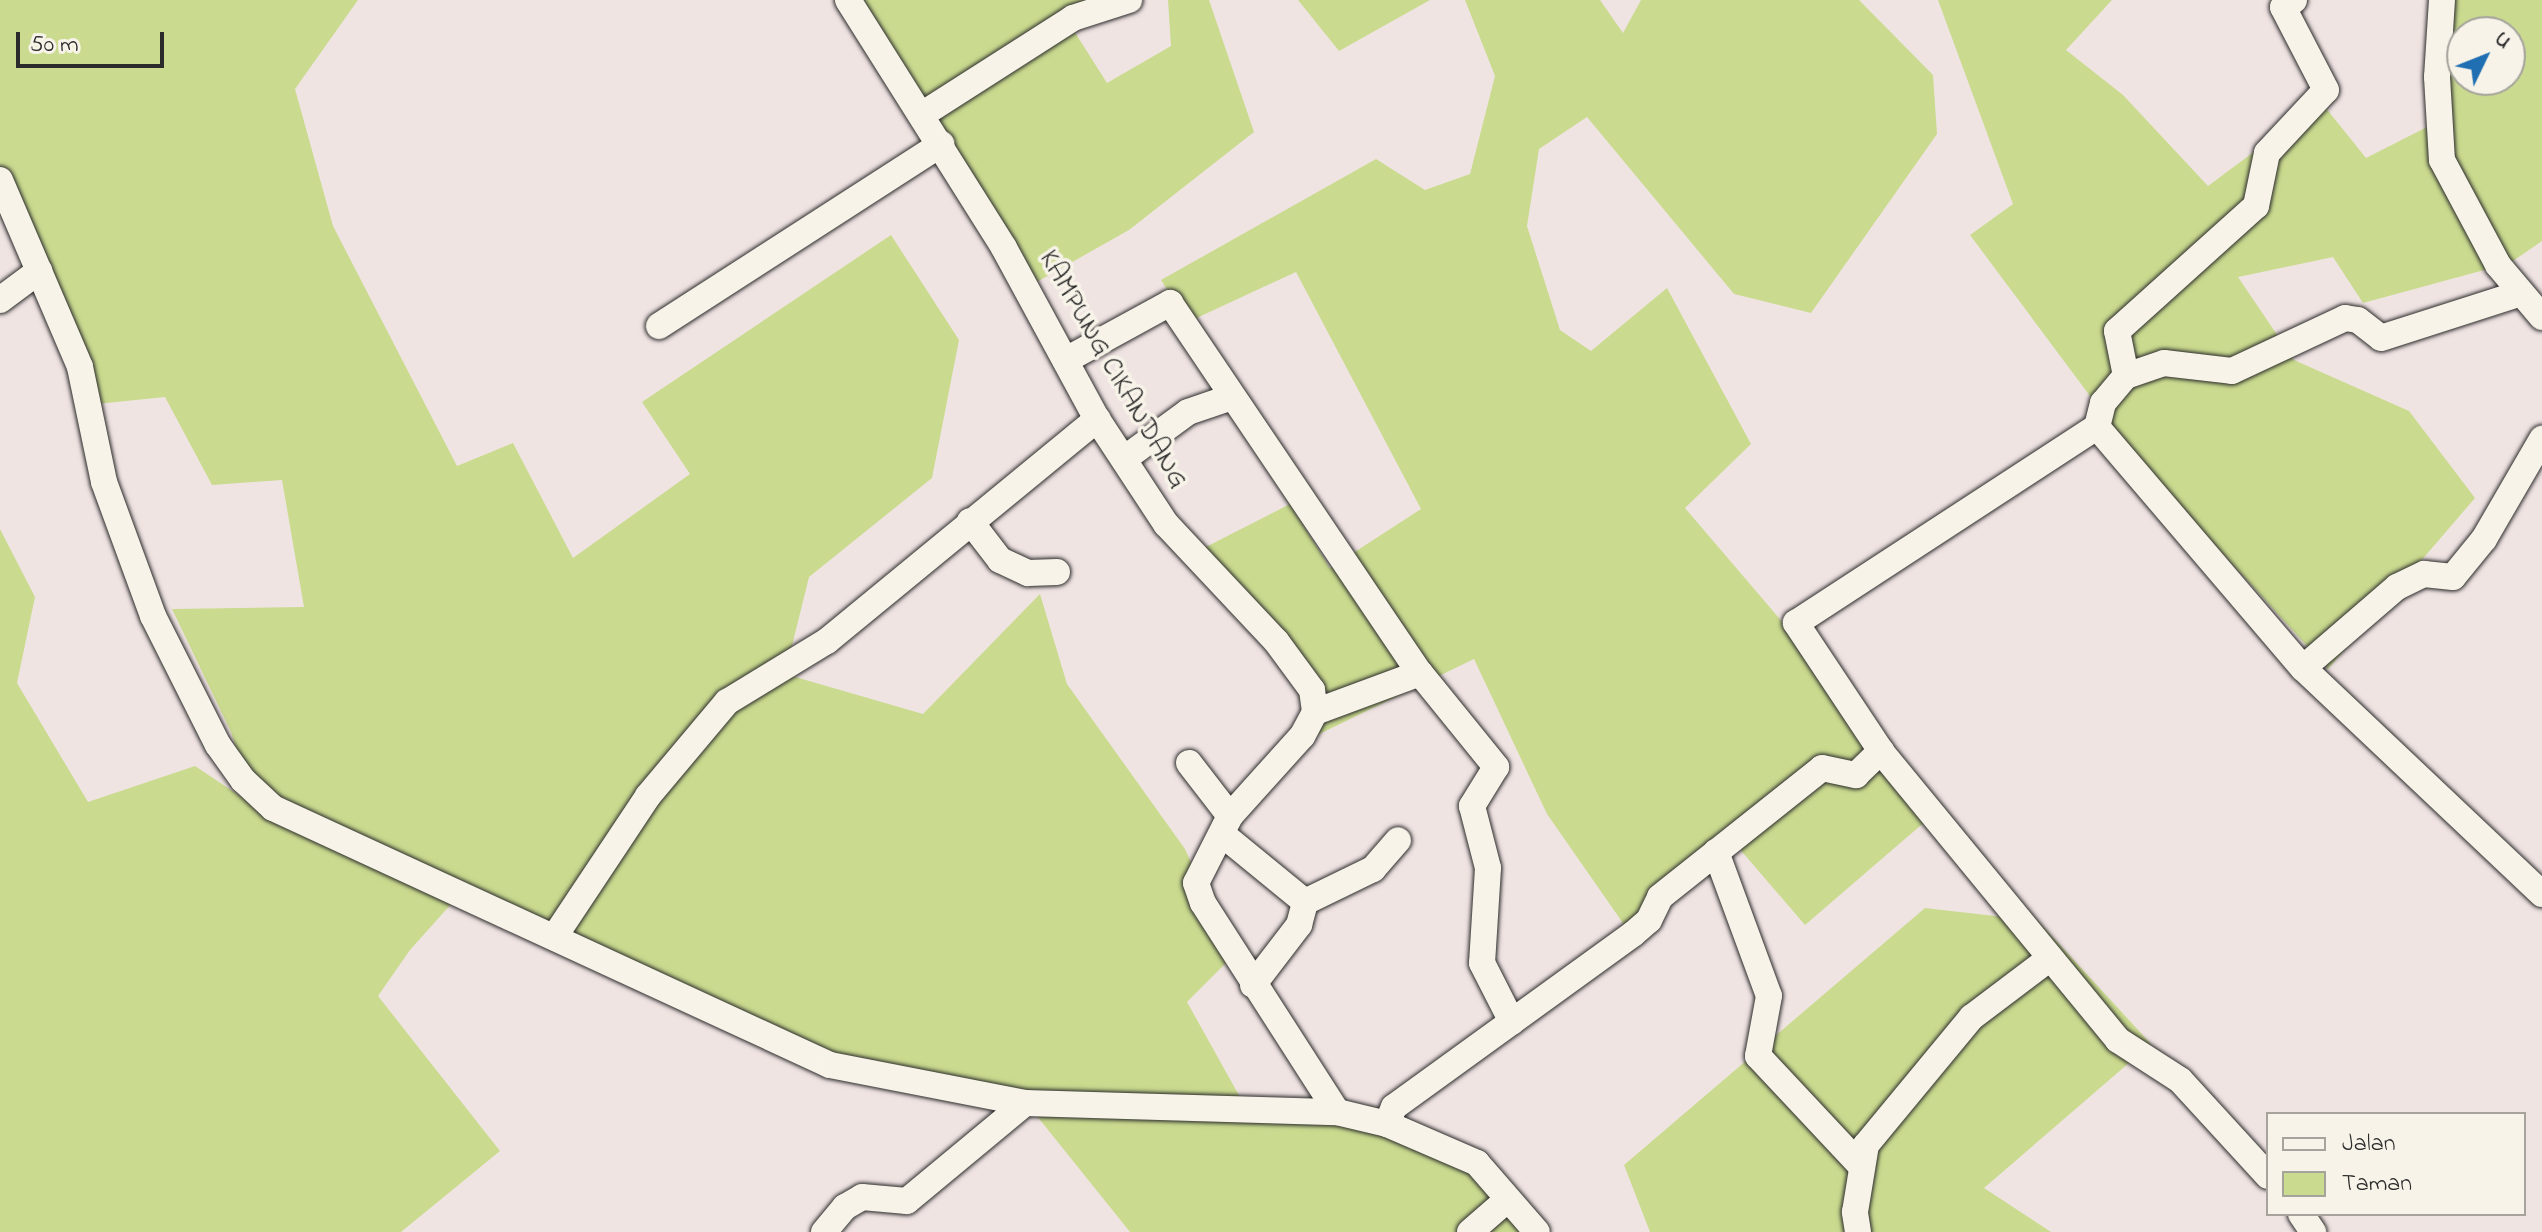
<!DOCTYPE html>
<style>
body{margin:0}
#map{position:relative;width:2542px;height:1232px;overflow:hidden;background:#f0e4e3;font-family:"Indie Flower",sans-serif}
div>[style]{position:absolute}
.green>*{inset:0;background:#cadb8f}
.roads{filter:drop-shadow(0 0 2px #2b2b2b) drop-shadow(0 0 2px #2b2b2b)}
.minor>*{height:26px;margin:-13px;padding:0 13px;transform-origin:13px;border-radius:13px;background:#f7f3e8}
span{translate:-50% -50%;white-space:nowrap;text-align:center;line-height:1.15;-webkit-text-stroke:7px #f7f3e8;paint-order:stroke}
.street-label{font-size:28px;color:#2b2b2b}
.legend{position:absolute;left:2266px;top:1112px;width:260px;height:104px;box-sizing:border-box;background:#f7f3e8;border:2px solid #a5a39c;margin:0;padding:10px 14px;list-style:none;font-size:24px;color:#2b2b2b}
.legend li{display:flex;align-items:center;gap:16px;height:40px}
.legend b{width:40px;border:2px solid #a5a39c}
.north{position:absolute;left:2446px;top:16px;width:80px;height:80px;box-sizing:border-box;background:#f7f3e8;border:2px solid #a5a39c;border-radius:50%;rotate:47deg;font-size:22px;font-weight:700;line-height:32px;text-align:center;color:#2b2b2b}
.north::after{content:'';display:block;margin:auto;width:28px;height:36px;background:#1f6fb2;clip-path:polygon(50% 0,100% 100%,50% 72%,0 100%)}
.scale{position:absolute;left:16px;top:32px;width:148px;height:36px;box-sizing:border-box;border:4px solid #2b2b2b;border-top:0;padding-left:10px;font-size:24px;line-height:28px;white-space:nowrap;color:#2b2b2b;-webkit-text-stroke:6px #f7f3e8;paint-order:stroke}
</style>
<div id="map">
<div class="green">
<div style="clip-path:polygon(0 0,358px 0,295px 89px,333px 226px,457px 466px,513px 443px,573px 558px,690px 474px,642px 402px,891px 235px,959px 340px,932px 478px,809px 577px,785px 674px,923px 714px,1040px 594px,1067px 684px,1185px 849px,1233px 956px,1187px 1002px,1241px 1099px,1479px 1160px,1540px 1232px,1130px 1232px,1020px 1095px,819px 1062px,461px 893px,410px 950px,378px 996px,500px 1151px,401px 1232px,0 1232px,0 529px,35px 597px,17px 683px,88px 802px,195px 766px,255px 806px,231px 732px,172px 609px,304px 607px,282px 480px,212px 485px,165px 397px,87px 405px,0 178px)"></div>
<div style="clip-path:polygon(851px 0,1101px 0,1069px 23px,1107px 83px,1171px 46px,1168px 0,1209px 0,1254px 132px,1129px 230px,1035px 283px)"></div>
<div style="clip-path:polygon(1298px 0,1430px 0,1339px 51px)"></div>
<div style="clip-path:polygon(1465px 0,1600px 0,1623px 33px,1641px 0,1859px 0,1933px 75px,1937px 134px,1811px 313px,1734px 294px,1587px 117px,1539px 149px,1527px 226px,1560px 330px,1591px 351px,1667px 288px,1751px 444px,1685px 508px,1941px 808px,1805px 925px,1732px 840px,1625px 926px,1547px 814px,1474px 659px,1313px 737px,1276px 630px,1196px 552px,1290px 504px,1330px 568px,1421px 509px,1296px 272px,1188px 322px,1161px 280px,1376px 159px,1425px 190px,1470px 174px,1495px 76px)"></div>
<div style="clip-path:polygon(evenodd,1938px 0,2112px 0,2066px 50px,2123px 95px,2208px 186px,2321px 102px,2366px 158px,2431px 125px,2446px 0,2542px 0,2542px 241px,2510px 263px,2363px 303px,2333px 257px,2238px 277px,2294px 360px,2409px 411px,2475px 498px,2328px 669px,2140px 463px,1970px 235px,2013px 204px,1938px 0,2462px 32px,2510px 32px,2510px 80px,2462px 80px,2462px 32px)"></div>
<div style="clip-path:polygon(1925px 908px,2038px 921px,2151px 1044px,1984px 1188px,2051px 1232px,1650px 1232px,1624px 1165px)"></div>
</div>
<div class="roads">
<div class="minor">
<div style="left:848px;top:0;width:293px;rotate:57.8deg"></div>
<div style="left:1004px;top:248px;width:195px;rotate:61.5deg"></div>
<div style="left:1097px;top:419px;width:126px;rotate:56.7deg"></div>
<div style="left:1166px;top:524px;width:161px;rotate:46.8deg"></div>
<div style="left:1276px;top:641px;width:61px;rotate:53.7deg"></div>
<div style="left:1312px;top:690px;width:22px;rotate:82deg"></div>
<div style="left:1315px;top:712px;width:27px;rotate:118deg"></div>
<div style="left:1302px;top:736px;width:108px;rotate:132deg"></div>
<div style="left:1230px;top:816px;width:75px;rotate:116.9deg"></div>
<div style="left:1196px;top:883px;width:21px;rotate:71deg"></div>
<div style="left:1203px;top:903px;width:248px;rotate:57.3deg"></div>
<div style="left:2442px;top:0;width:77px;rotate:93.7deg"></div>
<div style="left:2437px;top:77px;width:83px;rotate:86.6deg"></div>
<div style="left:2442px;top:160px;width:119px;rotate:61.9deg"></div>
<div style="left:2498px;top:265px;width:68px;rotate:49.8deg"></div>
<div style="left:923px;top:114px;width:178px;rotate:-32.6deg"></div>
<div style="left:1073px;top:18px;width:59px;rotate:-17.8deg"></div>
<div style="left:0;top:180px;width:203px;rotate:66.8deg"></div>
<div style="left:80px;top:367px;width:117px;rotate:78.2deg"></div>
<div style="left:104px;top:482px;width:143px;rotate:69.9deg"></div>
<div style="left:153px;top:616px;width:144px;rotate:63.3deg"></div>
<div style="left:218px;top:745px;width:43px;rotate:54.5deg"></div>
<div style="left:243px;top:780px;width:41px;rotate:43deg"></div>
<div style="left:273px;top:808px;width:613px;rotate:24.77deg"></div>
<div style="left:830px;top:1065px;width:199px;rotate:11deg"></div>
<div style="left:1025px;top:1103px;width:312px;rotate:1.7deg"></div>
<div style="left:1337px;top:1112px;width:51px;rotate:13.5deg"></div>
<div style="left:1387px;top:1124px;width:98px;rotate:23.4deg"></div>
<div style="left:1477px;top:1163px;width:91px;rotate:49deg"></div>
<div style="left:0;top:300px;width:49px;rotate:-36.6deg"></div>
<div style="left:659px;top:326px;width:336px;rotate:-32.8deg"></div>
<div style="left:1066px;top:360px;width:119px;rotate:-28.7deg"></div>
<div style="left:1170px;top:303px;width:447px;rotate:56deg"></div>
<div style="left:2126px;top:376px;width:40px;rotate:-18.9deg"></div>
<div style="left:2164px;top:363px;width:68px;rotate:6.7deg"></div>
<div style="left:2232px;top:371px;width:125px;rotate:-25.1deg"></div>
<div style="left:2345px;top:318px;width:13px;rotate:9deg"></div>
<div style="left:2358px;top:320px;width:29px;rotate:38deg"></div>
<div style="left:2381px;top:338px;width:147px;rotate:-17.8deg"></div>
<div style="left:2097px;top:427px;width:317px;rotate:49.5deg"></div>
<div style="left:2303px;top:668px;width:329px;rotate:43.4deg"></div>
<div style="left:1124px;top:459px;width:79px;rotate:-36.3deg"></div>
<div style="left:1188px;top:412px;width:46px;rotate:-18.8deg"></div>
<div style="left:970px;top:521px;width:49px;rotate:52.4deg"></div>
<div style="left:1000px;top:560px;width:31px;rotate:25deg"></div>
<div style="left:1028px;top:573px;width:29px;rotate:-2deg"></div>
<div style="left:2303px;top:668px;width:124px;rotate:-40.8deg"></div>
<div style="left:2397px;top:587px;width:30px;rotate:-26deg"></div>
<div style="left:2424px;top:574px;width:29px;rotate:6deg"></div>
<div style="left:2453px;top:577px;width:49px;rotate:-50.8deg"></div>
<div style="left:2484px;top:539px;width:116px;rotate:-59.9deg"></div>
<div style="left:1315px;top:712px;width:112px;rotate:-20.4deg"></div>
<div style="left:1420px;top:673px;width:121px;rotate:51deg"></div>
<div style="left:1496px;top:767px;width:46px;rotate:121.6deg"></div>
<div style="left:1472px;top:806px;width:64px;rotate:75.5deg"></div>
<div style="left:1488px;top:868px;width:95px;rotate:93.6deg"></div>
<div style="left:1482px;top:963px;width:66px;rotate:63deg"></div>
<div style="left:1189px;top:763px;width:67px;rotate:52.3deg"></div>
<div style="left:1222px;top:834px;width:107px;rotate:39.3deg"></div>
<div style="left:1716px;top:852px;width:153px;rotate:69.8deg"></div>
<div style="left:1769px;top:996px;width:61px;rotate:100.4deg"></div>
<div style="left:1758px;top:1056px;width:152px;rotate:46.9deg"></div>
<div style="left:555px;top:936px;width:168px;rotate:-56.4deg"></div>
<div style="left:648px;top:796px;width:123px;rotate:-50deg"></div>
<div style="left:727px;top:702px;width:117px;rotate:-31.4deg"></div>
<div style="left:827px;top:641px;width:350px;rotate:-39.4deg"></div>
<div style="left:1253px;top:985px;width:76px;rotate:-52.5deg"></div>
<div style="left:1299px;top:925px;width:24px;rotate:-75deg"></div>
<div style="left:1305px;top:902px;width:76px;rotate:-25.9deg"></div>
<div style="left:1373px;top:869px;width:38px;rotate:-49deg"></div>
<div style="left:1387px;top:1124px;width:18px;rotate:-68deg"></div>
<div style="left:1394px;top:1107px;width:295px;rotate:-35.9deg"></div>
<div style="left:1633px;top:934px;width:21px;rotate:-41deg"></div>
<div style="left:1649px;top:920px;width:25px;rotate:-64deg"></div>
<div style="left:1660px;top:897px;width:207px;rotate:-38.5deg"></div>
<div style="left:1822px;top:768px;width:35px;rotate:12deg"></div>
<div style="left:1856px;top:775px;width:35px;rotate:-44deg"></div>
<div style="left:2268px;top:1176px;width:130px;rotate:-132.5deg"></div>
<div style="left:2180px;top:1080px;width:74px;rotate:-147.2deg"></div>
<div style="left:2118px;top:1040px;width:374px;rotate:-129.4deg"></div>
<div style="left:1881px;top:751px;width:154px;rotate:-123.6deg"></div>
<div style="left:1796px;top:623px;width:359px;rotate:-33.1deg"></div>
<div style="left:2097px;top:427px;width:25px;rotate:-76deg"></div>
<div style="left:2103px;top:403px;width:35px;rotate:-50deg"></div>
<div style="left:2126px;top:376px;width:46px;rotate:-101.3deg"></div>
<div style="left:2117px;top:331px;width:187px;rotate:-42deg"></div>
<div style="left:2256px;top:206px;width:54px;rotate:-78.3deg"></div>
<div style="left:2267px;top:153px;width:86px;rotate:-46.9deg"></div>
<div style="left:2326px;top:90px;width:93px;rotate:-117.4deg"></div>
<div style="left:2283px;top:7px;width:13px;rotate:-32deg"></div>
<div style="left:2301px;top:1214px;width:22px;rotate:56deg"></div>
<div style="left:824px;top:1232px;width:33px;rotate:-50deg"></div>
<div style="left:845px;top:1207px;width:20px;rotate:-30deg"></div>
<div style="left:862px;top:1197px;width:45px;rotate:5.1deg"></div>
<div style="left:907px;top:1201px;width:153px;rotate:-39.7deg"></div>
<div style="left:1470px;top:1232px;width:50px;rotate:-41deg"></div>
<div style="left:1858px;top:1232px;width:20px;rotate:-99deg"></div>
<div style="left:1855px;top:1212px;width:68px;rotate:-80.7deg"></div>
<div style="left:1866px;top:1145px;width:166px;rotate:-50.4deg"></div>
<div style="left:1972px;top:1017px;width:98px;rotate:-37.1deg"></div>
</div>
</div>
<div class="street-label">
<span style="left:1112px;top:370px;rotate:60deg">KAMPUNG CIKANDANG</span>
</div>
<ul class="legend">
<li><b style="height:10px;background:#f7f3e8"></b>Jalan</li>
<li><b style="height:22px;background:#cadb8f"></b>Taman</li>
</ul>
<div class="north">U</div>
<div class="scale">50 m</div>
</div>
